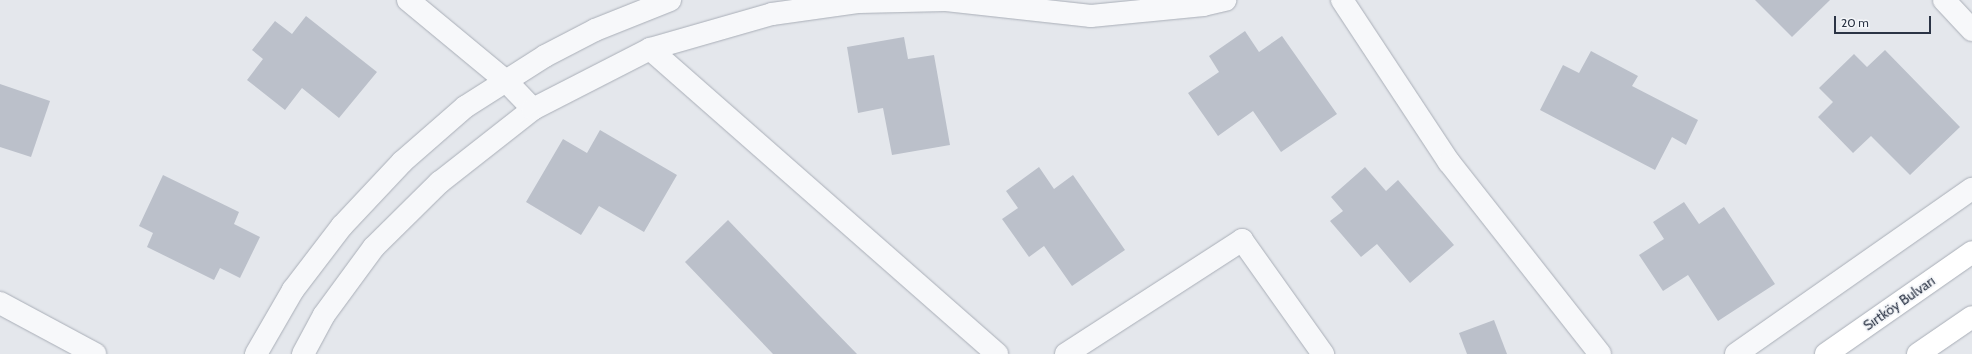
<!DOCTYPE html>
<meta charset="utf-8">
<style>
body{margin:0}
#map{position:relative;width:1972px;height:354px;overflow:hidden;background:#e4e7ec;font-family:Cabin,sans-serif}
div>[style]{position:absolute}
.building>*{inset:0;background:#bbc0ca}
.roads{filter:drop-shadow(0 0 1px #a9aeb7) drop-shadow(0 0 1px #a9aeb7)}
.minor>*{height:22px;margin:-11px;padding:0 11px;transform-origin:11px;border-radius:11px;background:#f7f8fa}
.secondary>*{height:22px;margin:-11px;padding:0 11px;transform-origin:11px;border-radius:11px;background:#fff}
span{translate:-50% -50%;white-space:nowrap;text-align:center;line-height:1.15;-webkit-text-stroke:3.5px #f4f6f9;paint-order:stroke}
.street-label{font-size:14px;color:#2b3445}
.scale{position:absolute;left:1834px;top:16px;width:97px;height:18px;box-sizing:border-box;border:2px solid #2b3445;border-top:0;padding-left:5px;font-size:12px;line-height:14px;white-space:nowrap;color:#2b3445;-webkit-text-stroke:3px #f4f6f9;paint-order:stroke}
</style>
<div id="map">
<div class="building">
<div style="clip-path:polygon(1755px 0,1830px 0,1792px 37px)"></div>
<div style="clip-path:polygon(306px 16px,377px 72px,339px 118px,302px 88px,285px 110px,247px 80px,263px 59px,252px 50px,275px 21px,292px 34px)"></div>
<div style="clip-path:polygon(1245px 31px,1259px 52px,1282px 36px,1337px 114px,1281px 152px,1253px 111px,1218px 136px,1188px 93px,1219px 72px,1209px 56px)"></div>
<div style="clip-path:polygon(904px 37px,908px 59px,934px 55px,950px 145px,892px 155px,883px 108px,858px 113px,847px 47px)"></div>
<div style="clip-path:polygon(1885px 50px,1960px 127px,1910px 175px,1871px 136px,1853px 153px,1818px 117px,1833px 102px,1819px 88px,1854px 54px,1867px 67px)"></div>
<div style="clip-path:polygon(1591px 51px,1638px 76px,1632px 86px,1698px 120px,1686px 145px,1672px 137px,1655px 170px,1540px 110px,1563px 65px,1579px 73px)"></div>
<div style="clip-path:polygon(0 84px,50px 101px,31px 157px,0 147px)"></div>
<div style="clip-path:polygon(600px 130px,677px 175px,644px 232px,599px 206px,581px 235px,526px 202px,563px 139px,587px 153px)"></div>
<div style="clip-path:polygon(1039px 167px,1054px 189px,1073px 175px,1125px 250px,1072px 286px,1044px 246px,1029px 257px,1002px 219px,1018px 208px,1006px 191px)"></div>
<div style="clip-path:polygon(1365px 167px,1386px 191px,1398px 180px,1454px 245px,1410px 283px,1377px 244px,1361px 257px,1330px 221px,1343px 211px,1331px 197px)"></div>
<div style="clip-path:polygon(163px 175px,239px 212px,234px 224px,260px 237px,240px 278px,220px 268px,214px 280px,147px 247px,153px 233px,139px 226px)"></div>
<div style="clip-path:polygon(1684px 202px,1699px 224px,1724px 207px,1775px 284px,1718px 321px,1688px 275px,1663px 291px,1639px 255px,1664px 239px,1653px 222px)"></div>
<div style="clip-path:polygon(728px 220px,818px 314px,857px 354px,773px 354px,685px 262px)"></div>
<div style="clip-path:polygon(1494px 320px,1507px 354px,1467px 354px,1459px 333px)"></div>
</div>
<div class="roads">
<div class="minor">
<div style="left:408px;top:0;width:127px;rotate:39.6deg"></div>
<div style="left:506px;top:81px;width:39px;rotate:46deg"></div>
<div style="left:1342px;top:0;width:194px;rotate:56.6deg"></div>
<div style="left:1449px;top:162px;width:244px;rotate:51.8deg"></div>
<div style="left:1944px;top:0;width:41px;rotate:47deg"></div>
<div style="left:650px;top:49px;width:462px;rotate:41.3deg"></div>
<div style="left:0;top:303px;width:108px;rotate:28.2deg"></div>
<div style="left:256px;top:354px;width:74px;rotate:-60deg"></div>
<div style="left:293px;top:290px;width:81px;rotate:-52.6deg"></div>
<div style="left:342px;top:226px;width:88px;rotate:-46.8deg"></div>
<div style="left:402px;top:162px;width:84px;rotate:-41.1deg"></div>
<div style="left:465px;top:107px;width:95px;rotate:-32.5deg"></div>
<div style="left:545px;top:56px;width:56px;rotate:-27.5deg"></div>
<div style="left:595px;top:30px;width:81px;rotate:-21.8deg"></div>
<div style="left:303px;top:354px;width:44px;rotate:-61.7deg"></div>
<div style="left:324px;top:315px;width:84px;rotate:-53.7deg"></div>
<div style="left:374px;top:247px;width:93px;rotate:-44.6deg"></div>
<div style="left:440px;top:182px;width:118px;rotate:-38.1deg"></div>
<div style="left:533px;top:109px;width:131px;rotate:-27.1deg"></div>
<div style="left:650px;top:49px;width:127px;rotate:-16deg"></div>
<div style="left:772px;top:14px;width:88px;rotate:-7.9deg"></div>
<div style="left:859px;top:2px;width:87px;rotate:-1.3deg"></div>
<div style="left:946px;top:0;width:146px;rotate:6.3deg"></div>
<div style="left:1091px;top:16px;width:113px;rotate:-5.6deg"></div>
<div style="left:1203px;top:5px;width:23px;rotate:-13deg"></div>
<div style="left:1066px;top:354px;width:210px;rotate:-32.9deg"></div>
<div style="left:1242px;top:240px;width:140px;rotate:54.6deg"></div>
<div style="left:1736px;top:354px;width:288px;rotate:-35deg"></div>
</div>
<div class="secondary">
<div style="left:1826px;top:354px;width:178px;rotate:-34.9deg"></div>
<div style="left:1918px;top:354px;width:65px;rotate:-34.4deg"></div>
</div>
</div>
<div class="street-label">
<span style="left:1899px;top:303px;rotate:-35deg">Sırtköy Bulvarı</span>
</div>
<div class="scale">20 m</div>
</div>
